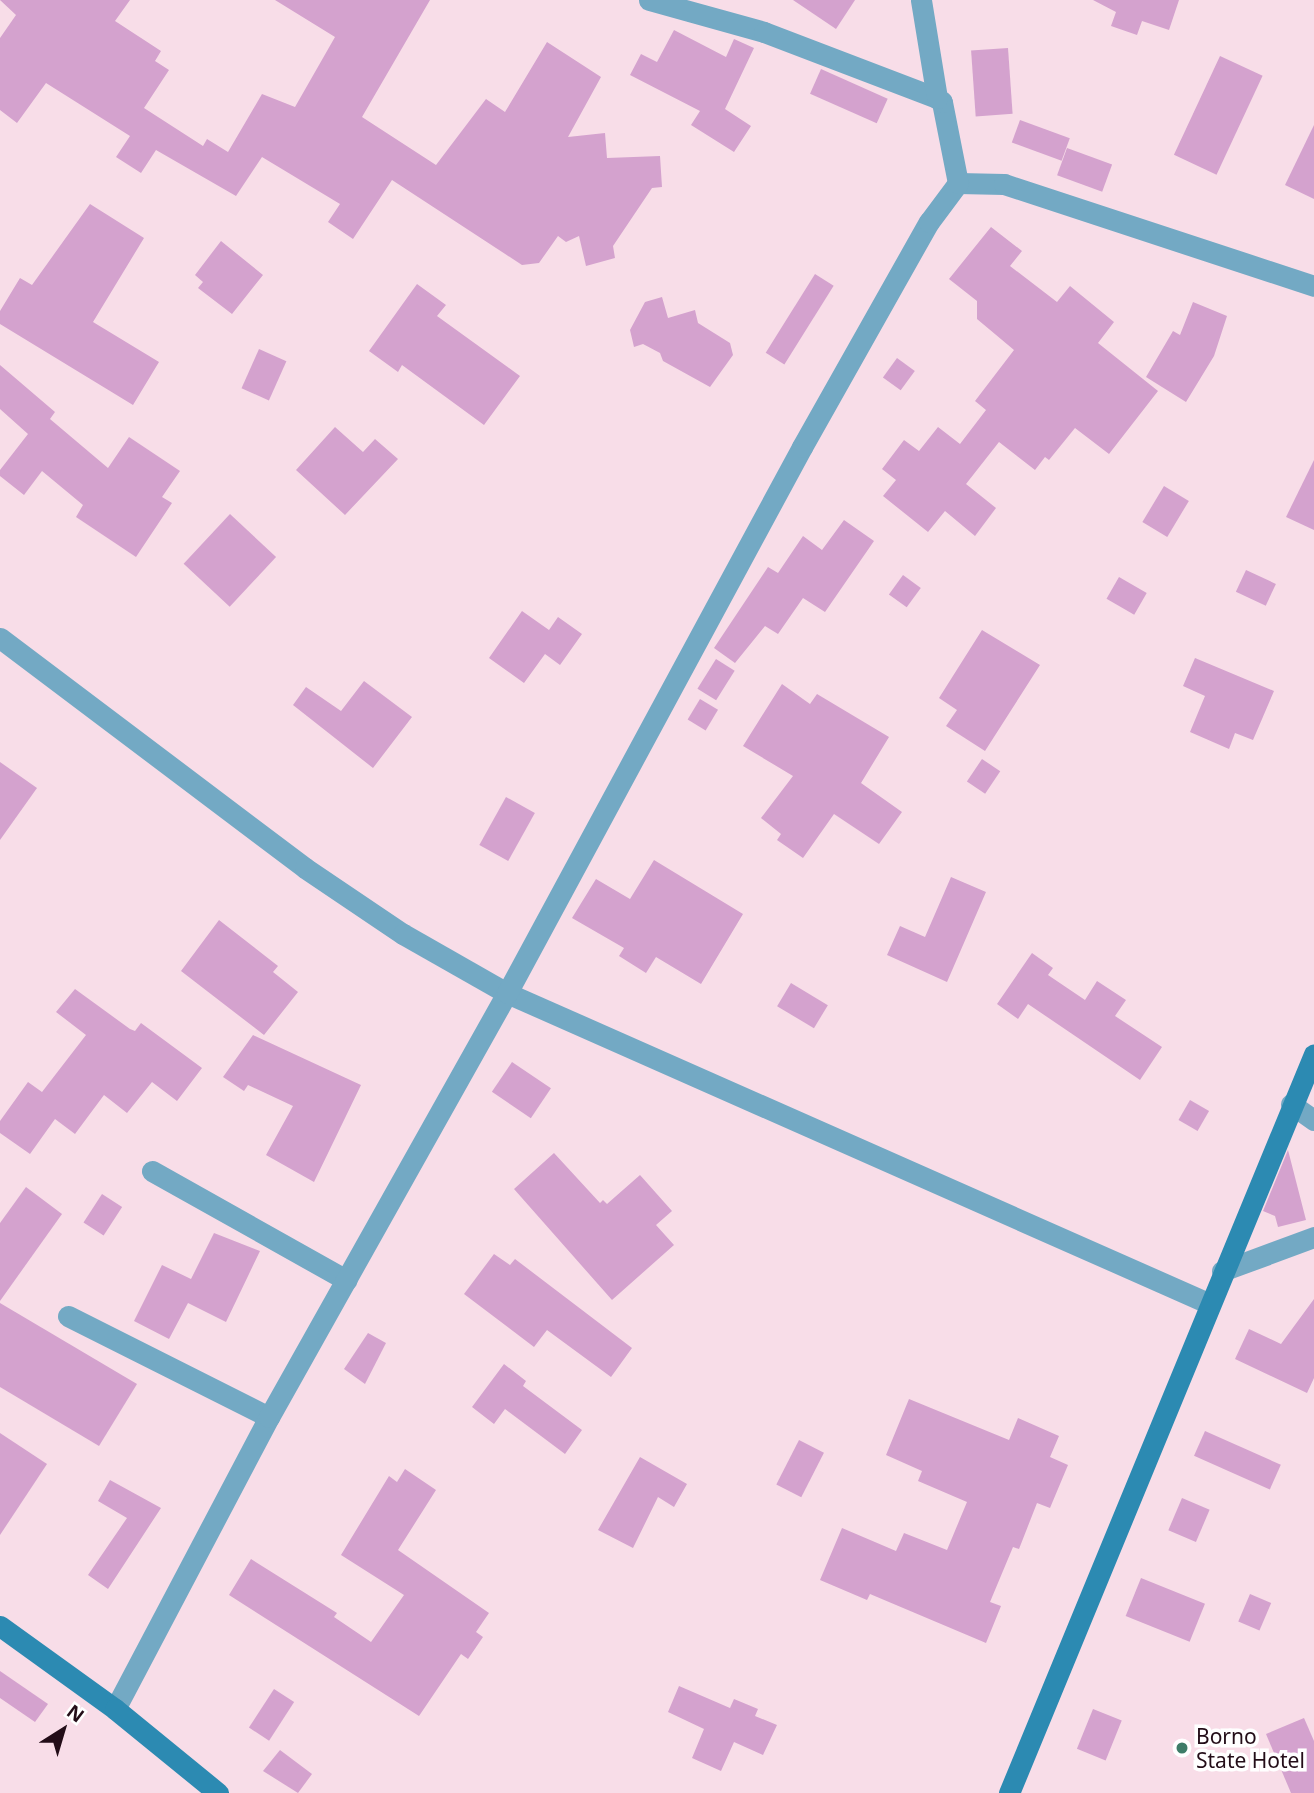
<!DOCTYPE html>
<style>
body{margin:0}
#map{position:relative;width:1314px;height:1793px;overflow:hidden;background:#f8dde8;font-family:"Noto Sans",sans-serif}
div>[style]{position:absolute}
.building>*{inset:0;background:#d4a2ce;transform-origin:0 0}
.street>*{height:21px;margin:-10.5px;padding:0 10.5px;transform-origin:10.5px;border-radius:10.5px;background:#73a9c4}
.secondary>*{height:21px;margin:-10.5px;padding:0 10.5px;transform-origin:10.5px;border-radius:10.5px;background:#2c8ab2}
.dots>*{width:19px;height:19px;translate:-50% -50%;box-sizing:border-box;border:4px solid #fff;border-radius:50%}
span{translate:-50% -50%;white-space:nowrap;text-align:center;line-height:1.15;-webkit-text-stroke:7px #fff;paint-order:stroke}
.poi-label{font-size:21px;color:#230d18}
.left{translate:0 -50%;text-align:left}
.north{position:absolute;left:28px;top:1695px;width:70px;height:70px;-webkit-text-stroke:5px #fff;paint-order:stroke;rotate:37deg;font-size:19px;font-weight:700;line-height:28px;text-align:center;color:#230d18}
.north::after{content:'';display:block;margin:auto;width:24px;height:32px;background:#230d18;clip-path:polygon(50% 0,100% 100%,50% 72%,0 100%)}
</style>
<div id="map">
<div class="building">
<div style="clip-path:polygon(0 0,130px 0,115px 21px,161px 51px,155px 61px,169px 70px,144px 108px,203px 146px,207px 139px,228px 152px,262px 94px,295px 107px,335px 37px,275px 0,430px 0,362px 117px,436px 165px,486px 99px,505px 112px,547px 42px,601px 77px,568px 137px,605px 133px,607px 158px,660px 156px,662px 187px,652px 188px,613px 246px,615px 258px,586px 266px,579px 236px,566px 242px,558px 236px,539px 263px,522px 265px,392px 180px,353px 239px,328px 222px,340px 204px,262px 157px,236px 196px,156px 150px,141px 173px,116px 157px,130px 136px,46px 83px,17px 123px,0 110px,0 38px,16px 15px)"></div>
<div style="clip-path:polygon(793px 0,855px 0,836px 29px)"></div>
<div style="clip-path:polygon(1093px 0,1179px 0,1169px 30px,1142px 21px,1137px 35px,1111px 26px,1116px 12px)"></div>
<div style="clip-path:polygon(674px 30px,726px 57px,734px 39px,754px 48px,725px 109px,751px 126px,734px 152px,691px 125px,700px 111px,630px 75px,641px 54px,657px 62px)"></div>
<div style="left:1008px;top:48px;width:66px;height:37px;rotate:86deg"></div>
<div style="left:1220px;top:56px;width:47px;height:109px;rotate:25deg"></div>
<div style="left:821px;top:69px;width:73px;height:27px;rotate:24deg"></div>
<div style="left:1020px;top:120px;width:53px;height:24px;rotate:20deg"></div>
<div style="clip-path:polygon(1314px 125px,1314px 199px,1285px 185px)"></div>
<div style="left:1067px;top:148px;width:48px;height:29px;rotate:20deg"></div>
<div style="clip-path:polygon(90px 204px,144px 238px,93px 322px,159px 362px,133px 405px,0 324px,0 311px,20px 278px,32px 285px)"></div>
<div style="clip-path:polygon(991px 227px,1022px 251px,1010px 266px,1057px 302px,1070px 286px,1114px 322px,1098px 343px,1158px 391px,1109px 454px,1075px 428px,1049px 460px,1045px 457px,1035px 470px,999px 442px,966px 484px,996px 508px,975px 536px,945px 511px,928px 532px,883px 496px,896px 480px,882px 469px,904px 440px,919px 451px,938px 427px,960px 444px,986px 410px,975px 401px,1014px 350px,977px 319px,977px 301px,949px 279px)"></div>
<div style="clip-path:polygon(221px 241px,263px 275px,232px 314px,198px 288px,203px 282px,195px 275px)"></div>
<div style="left:815px;top:274px;width:22px;height:93px;rotate:32deg"></div>
<div style="clip-path:polygon(417px 284px,446px 305px,437px 316px,520px 376px,484px 425px,402px 365px,398px 372px,369px 351px)"></div>
<div style="clip-path:polygon(662px 297px,668px 318px,695px 310px,698px 323px,730px 343px,733px 355px,710px 387px,663px 361px,660px 353px,643px 344px,634px 347px,630px 330px,645px 302px)"></div>
<div style="clip-path:polygon(1193px 302px,1227px 316px,1214px 356px,1186px 402px,1146px 377px,1173px 331px,1180px 335px)"></div>
<div style="left:259px;top:349px;width:30px;height:43px;rotate:24deg"></div>
<div style="left:897px;top:358px;width:22px;height:24px;rotate:36deg"></div>
<div style="clip-path:polygon(0 365px,55px 412px,50px 419px,108px 468px,129px 437px,180px 471px,162px 497px,172px 503px,136px 557px,76px 517px,83px 505px,42px 471px,24px 495px,0 476px,0 470px,28px 434px,0 409px)"></div>
<div style="clip-path:polygon(335px 427px,363px 452px,375px 439px,398px 459px,345px 515px,296px 470px)"></div>
<div style="clip-path:polygon(1314px 460px,1314px 530px,1286px 517px)"></div>
<div style="left:1164px;top:486px;width:29px;height:42px;rotate:31deg"></div>
<div style="left:230px;top:514px;width:63px;height:68px;rotate:43deg"></div>
<div style="clip-path:polygon(844px 520px,874px 541px,825px 612px,803px 598px,778px 634px,765px 626px,735px 663px,714px 648px,768px 567px,778px 573px,803px 536px,822px 550px)"></div>
<div style="left:1246px;top:570px;width:33px;height:24px;rotate:25deg"></div>
<div style="left:903px;top:575px;width:22px;height:24px;rotate:36deg"></div>
<div style="left:1119px;top:577px;width:32px;height:25px;rotate:30deg"></div>
<div style="clip-path:polygon(522px 611px,549px 630px,558px 617px,582px 634px,560px 665px,545px 654px,524px 683px,489px 658px)"></div>
<div style="clip-path:polygon(982px 630px,1040px 665px,985px 751px,946px 726px,957px 710px,939px 698px)"></div>
<div style="clip-path:polygon(1195px 658px,1274px 691px,1253px 740px,1235px 733px,1229px 749px,1190px 732px,1205px 696px,1183px 686px)"></div>
<div style="left:716px;top:659px;width:22px;height:35px;rotate:32deg"></div>
<div style="clip-path:polygon(364px 681px,412px 717px,373px 768px,293px 705px,306px 687px,341px 711px)"></div>
<div style="clip-path:polygon(782px 684px,810px 704px,817px 694px,889px 737px,861px 783px,902px 812px,879px 844px,834px 814px,803px 858px,777px 840px,781px 834px,761px 818px,793px 776px,743px 746px)"></div>
<div style="left:700px;top:699px;width:21px;height:24px;rotate:31deg"></div>
<div style="left:982px;top:759px;width:22px;height:27px;rotate:34deg"></div>
<div style="clip-path:polygon(0 762px,37px 788px,0 840px)"></div>
<div style="left:506px;top:797px;width:33px;height:55px;rotate:29deg"></div>
<div style="clip-path:polygon(654px 860px,743px 914px,701px 984px,656px 957px,646px 973px,619px 956px,624px 948px,572px 918px,596px 879px,630px 899px)"></div>
<div style="clip-path:polygon(951px 877px,986px 892px,947px 982px,887px 955px,900px 926px,925px 937px)"></div>
<div style="clip-path:polygon(219px 920px,278px 966px,273px 972px,298px 992px,264px 1035px,181px 971px)"></div>
<div style="clip-path:polygon(1032px 953px,1053px 968px,1048px 975px,1085px 1000px,1097px 981px,1126px 1000px,1115px 1016px,1162px 1047px,1140px 1080px,1028px 1004px,1018px 1019px,997px 1004px)"></div>
<div style="left:791px;top:983px;width:43px;height:27px;rotate:31deg"></div>
<div style="clip-path:polygon(75px 989px,130px 1029px,135px 1031px,141px 1023px,202px 1068px,177px 1101px,152px 1082px,127px 1113px,104px 1095px,75px 1134px,55px 1119px,30px 1154px,0 1133px,0 1121px,28px 1082px,42px 1092px,86px 1035px,56px 1012px)"></div>
<div style="clip-path:polygon(253px 1035px,361px 1085px,314px 1182px,266px 1155px,293px 1106px,248px 1085px,244px 1091px,223px 1077px)"></div>
<div style="left:512px;top:1062px;width:47px;height:36px;rotate:34deg"></div>
<div style="left:1190px;top:1100px;width:22px;height:23px;rotate:30deg"></div>
<div style="clip-path:polygon(1288px 1150px,1306px 1220px,1278px 1227px,1275px 1216px,1263px 1211px)"></div>
<div style="clip-path:polygon(554px 1153px,600px 1203px,603px 1200px,607px 1204px,640px 1175px,672px 1211px,656px 1225px,674px 1245px,612px 1300px,514px 1189px)"></div>
<div style="clip-path:polygon(26px 1187px,62px 1214px,0 1301px,0 1223px)"></div>
<div style="left:102px;top:1194px;width:24px;height:34px;rotate:33deg"></div>
<div style="clip-path:polygon(214px 1233px,260px 1251px,226px 1322px,188px 1303px,169px 1339px,134px 1321px,162px 1265px,191px 1279px)"></div>
<div style="clip-path:polygon(494px 1254px,510px 1265px,515px 1259px,632px 1348px,611px 1377px,547px 1330px,534px 1347px,464px 1294px)"></div>
<div style="clip-path:polygon(1314px 1299px,1314px 1378px,1307px 1393px,1235px 1359px,1249px 1329px,1281px 1344px)"></div>
<div style="clip-path:polygon(0 1303px,137px 1384px,99px 1446px,0 1387px)"></div>
<div style="clip-path:polygon(368px 1333px,386px 1343px,365px 1384px,344px 1369px)"></div>
<div style="clip-path:polygon(504px 1364px,526px 1381px,523px 1386px,582px 1430px,565px 1454px,505px 1409px,494px 1424px,472px 1407px)"></div>
<div style="clip-path:polygon(909px 1399px,1009px 1440px,1018px 1418px,1059px 1436px,1050px 1457px,1068px 1465px,1050px 1508px,1037px 1503px,1019px 1549px,1013px 1547px,990px 1602px,1001px 1606px,986px 1643px,870px 1594px,867px 1600px,820px 1580px,842px 1528px,896px 1551px,904px 1533px,947px 1550px,967px 1502px,918px 1481px,922px 1471px,886px 1455px)"></div>
<div style="left:1205px;top:1431px;width:83px;height:27px;rotate:24deg"></div>
<div style="clip-path:polygon(0 1433px,47px 1464px,0 1535px)"></div>
<div style="left:799px;top:1440px;width:28px;height:50px;rotate:27deg"></div>
<div style="clip-path:polygon(640px 1457px,687px 1484px,674px 1507px,658px 1497px,633px 1548px,598px 1530px)"></div>
<div style="clip-path:polygon(405px 1469px,436px 1490px,398px 1550px,489px 1613px,476px 1632px,483px 1637px,468px 1659px,461px 1654px,419px 1716px,229px 1595px,251px 1559px,337px 1613px,334px 1617px,371px 1642px,404px 1595px,341px 1555px,389px 1476px,397px 1482px)"></div>
<div style="clip-path:polygon(110px 1480px,161px 1508px,108px 1589px,88px 1575px,127px 1518px,98px 1501px)"></div>
<div style="left:1182px;top:1498px;width:30px;height:35px;rotate:23deg"></div>
<div style="left:1141px;top:1578px;width:69px;height:41px;rotate:22deg"></div>
<div style="left:1250px;top:1594px;width:23px;height:30px;rotate:23deg"></div>
<div style="clip-path:polygon(0 1671px,48px 1704px,35px 1722px,0 1698px)"></div>
<div style="clip-path:polygon(679px 1686px,730px 1708px,734px 1699px,758px 1709px,755px 1716px,777px 1725px,763px 1755px,734px 1742px,721px 1771px,692px 1758px,704px 1729px,668px 1712px)"></div>
<div style="left:274px;top:1689px;width:24px;height:46px;rotate:33deg"></div>
<div style="left:1093px;top:1709px;width:31px;height:43px;rotate:22deg"></div>
<div style="clip-path:polygon(1304px 1718px,1314px 1741px,1314px 1793px,1291px 1793px,1266px 1734px)"></div>
<div style="clip-path:polygon(280px 1750px,312px 1774px,298px 1793px,263px 1771px)"></div>
</div>
<div class="street">
<div style="left:649px;top:0;width:119px;rotate:15.5deg"></div>
<div style="left:764px;top:32px;width:185px;rotate:20.9deg"></div>
<div style="left:958px;top:183px;width:46px;rotate:1.2deg"></div>
<div style="left:1004px;top:184px;width:326px;rotate:18.2deg"></div>
<div style="left:0;top:638px;width:382px;rotate:37deg"></div>
<div style="left:305px;top:868px;width:118px;rotate:34deg"></div>
<div style="left:403px;top:934px;width:120px;rotate:29.6deg"></div>
<div style="left:507px;top:993px;width:766px;rotate:23.86deg"></div>
<div style="left:1291px;top:1104px;width:28px;rotate:35deg"></div>
<div style="left:152px;top:1171px;width:223px;rotate:29.3deg"></div>
<div style="left:1222px;top:1271px;width:98px;rotate:-20.3deg"></div>
<div style="left:68px;top:1316px;width:225px;rotate:26.7deg"></div>
<div style="left:115px;top:1709px;width:330px;rotate:-62.2deg"></div>
<div style="left:269px;top:1417px;width:486px;rotate:-60.7deg"></div>
<div style="left:507px;top:993px;width:621px;rotate:-61.62deg"></div>
<div style="left:802px;top:447px;width:258px;rotate:-60.6deg"></div>
<div style="left:929px;top:222px;width:49px;rotate:-53.4deg"></div>
<div style="left:958px;top:183px;width:83px;rotate:-101.2deg"></div>
<div style="left:942px;top:102px;width:6px;rotate:-141deg"></div>
<div style="left:937px;top:98px;width:99px;rotate:-99.3deg"></div>
</div>
<div class="secondary">
<div style="left:0;top:1626px;width:142px;rotate:35.8deg"></div>
<div style="left:115px;top:1709px;width:133px;rotate:39.2deg"></div>
<div style="left:1009px;top:1793px;width:799px;rotate:-67.57deg"></div>
</div>
<div class="dots">
<div style="left:1182px;top:1748px;background:#3e7c68"></div>
</div>
<div class="poi-label">
<span class="left" style="left:1196px;top:1748px">Borno<br>State Hotel</span>
</div>
<div class="north">N</div>
</div>
